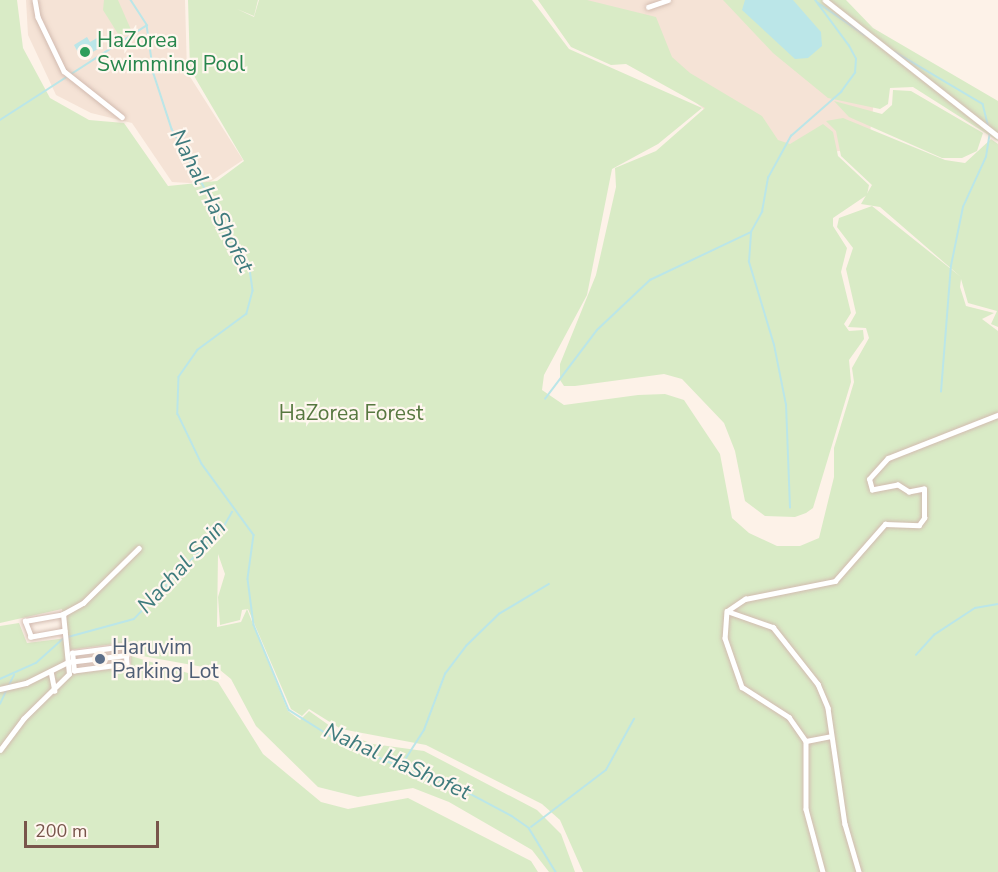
<!DOCTYPE html>
<style>
body{margin:0}
#map{position:relative;width:998px;height:872px;overflow:hidden;background:#fdf2e8;font-family:"Nunito Sans",sans-serif}
div>[style]{position:absolute}
.residential>*{inset:0;background:#f5e3d6}
.green>*{inset:0;background:#d9ebc6}
.water>*{inset:0;background:#bbe6e8}
.stream>*{height:1.5px;margin:-0.75px;padding:0 0.75px;transform-origin:0.75px;border-radius:0.75px;background:#bbe6e8}
.roads{filter:drop-shadow(0 0 2px #d2bbb0) drop-shadow(0 0 2px #d2bbb0)}
.minor>*{height:4.5px;margin:-2.25px;padding:0 2.25px;transform-origin:2.25px;border-radius:2.25px;background:#fff}
.dots>*{width:16px;height:16px;translate:-50% -50%;box-sizing:border-box;border:3px solid #fff7ef;border-radius:50%}
span{translate:-50% -50%;white-space:nowrap;text-align:center;line-height:1.15;-webkit-text-stroke:4.5px #fff7ef;paint-order:stroke}
.leisure-label{font-size:21px;color:#27864d}
.left{translate:0 -50%;text-align:left}
.park-label{font-size:21px;color:#577840}
.service-label{font-size:21px;color:#4e5e75}
.water-label{font-size:22px;color:#3e7b7d;font-style:italic}
.scale{position:absolute;left:24px;top:821px;width:135px;height:27px;box-sizing:border-box;border:3px solid #78554b;border-top:0;padding-left:8px;font-size:18px;line-height:21px;white-space:nowrap;color:#78554b;-webkit-text-stroke:4px #fff7ef;paint-order:stroke}
</style>
<div id="map">
<div class="residential">
<div style="clip-path:polygon(26px 0,185px 0,187px 72px,243px 160px,207px 184px,172px 182px,132px 123px,91px 113px,56px 95px,28px 35px)"></div>
<div style="clip-path:polygon(574px 0,834px 0,878px 70px,868px 148px,763px 159px)"></div>
</div>
<div class="green">
<div style="clip-path:polygon(0 0,17px 0,23px 48px,50px 98px,89px 120px,124px 123px,168px 186px,217px 181px,244px 161px,190px 69px,188px 0,258px 0,254px 16px,237px 9px,254px 17px,259px 0,532px 0,569px 49px,702px 108px,658px 144px,612px 169px,587px 295px,544px 375px,542px 390px,564px 405px,638px 395px,665px 394px,684px 400px,720px 454px,732px 518px,749px 533px,777px 546px,800px 546px,819px 538px,834px 477px,834px 448px,854px 382px,852px 368px,869px 338px,866px 328px,848px 327px,856px 313px,846px 269px,853px 248px,837px 227px,839px 218px,872px 206px,961px 277px,880px 207px,861px 204px,872px 185px,841px 156px,836px 131px,826px 121px,843px 118px,945px 160px,965px 163px,991px 139px,998px 144px,998px 327px,991px 324px,997px 311px,968px 303px,961px 279px,960px 287px,966px 306px,994px 313px,982px 319px,998px 331px,998px 872px,583px 872px,560px 820px,542px 804px,426px 745px,341px 729px,309px 709px,302px 716px,291px 709px,248px 609px,242px 610px,240px 620px,220px 625px,218px 597px,225px 574px,218px 554px,217px 627px,241px 622px,247px 609px,288px 711px,300px 720px,309px 711px,337px 731px,373px 744px,424px 751px,537px 810px,561px 834px,575px 872px,549px 872px,532px 850px,449px 802px,413px 788px,358px 797px,318px 787px,256px 726px,231px 679px,220px 670px,131px 654px,129px 642px,68px 650px,69px 674px,131px 667px,131px 656px,218px 682px,263px 754px,321px 802px,348px 809px,408px 798px,531px 861px,538px 872px,0 872px,0 752px,31px 712px,59px 687px,22px 718px,0 747px,0 626px,19px 623px,27px 643px,67px 638px,62px 609px,0 623px)"></div>
<div style="clip-path:polygon(104px 0,118px 0,132px 32px,120px 37px,103px 10px)"></div>
<div style="clip-path:polygon(538px 0,587px 0,656px 17px,672px 57px,690px 73px,762px 116px,778px 140px,790px 144px,823px 124px,833px 132px,838px 156px,869px 185px,867px 195px,833px 218px,833px 226px,847px 248px,841px 272px,851px 313px,844px 324px,849px 331px,863px 330px,864px 339px,849px 360px,851px 382px,813px 508px,806px 513px,795px 517px,765px 516px,745px 501px,735px 451px,724px 423px,682px 379px,664px 374px,575px 386px,564px 386px,560px 380px,560px 364px,596px 275px,616px 187px,615px 168px,656px 151px,705px 108px,626px 64px,611px 65px,571px 47px)"></div>
<div style="clip-path:polygon(723px 0,846px 0,873px 28px,998px 101px,998px 141px,913px 87px,890px 88px,888px 104px,880px 109px,828px 98px,773px 53px)"></div>
<div style="clip-path:polygon(893px 90px,911px 91px,983px 133px,977px 151px,962px 158px,942px 158px,849px 117px,834px 101px,882px 114px,892px 105px)"></div>
</div>
<div class="water">
<div style="clip-path:polygon(745px 0,793px 0,821px 32px,822px 46px,808px 58px,795px 59px,742px 10px)"></div>
<div style="clip-path:polygon(87px 37px,90px 42px,97px 38px,102px 47px,81px 58px,74px 45px)"></div>
</div>
<div class="stream">
<div style="left:131px;top:0;width:30px;rotate:57deg"></div>
<div style="left:147px;top:25px;width:49px;rotate:81.9deg"></div>
<div style="left:154px;top:74px;width:58px;rotate:71.9deg"></div>
<div style="left:172px;top:129px;width:160px;rotate:60.9deg"></div>
<div style="left:250px;top:269px;width:22px;rotate:82deg"></div>
<div style="left:253px;top:291px;width:24px;rotate:105deg"></div>
<div style="left:247px;top:314px;width:61px;rotate:143.7deg"></div>
<div style="left:198px;top:350px;width:33px;rotate:125deg"></div>
<div style="left:179px;top:377px;width:37px;rotate:92deg"></div>
<div style="left:178px;top:414px;width:55px;rotate:64.4deg"></div>
<div style="left:202px;top:464px;width:88px;rotate:53.8deg"></div>
<div style="left:254px;top:535px;width:44px;rotate:97.8deg"></div>
<div style="left:248px;top:579px;width:46px;rotate:82.6deg"></div>
<div style="left:254px;top:625px;width:92px;rotate:67.6deg"></div>
<div style="left:289px;top:710px;width:54px;rotate:32.2deg"></div>
<div style="left:335px;top:739px;width:97px;rotate:23.1deg"></div>
<div style="left:424px;top:777px;width:25px;rotate:12deg"></div>
<div style="left:448px;top:782px;width:72px;rotate:28deg"></div>
<div style="left:512px;top:816px;width:21px;rotate:35deg"></div>
<div style="left:529px;top:828px;width:52px;rotate:58.5deg"></div>
<div style="left:817px;top:2px;width:58px;rotate:34.5deg"></div>
<div style="left:895px;top:52px;width:102px;rotate:30.6deg"></div>
<div style="left:983px;top:104px;width:25px;rotate:76deg"></div>
<div style="left:0;top:120px;width:174px;rotate:-32.8deg"></div>
<div style="left:941px;top:392px;width:126px;rotate:-85.5deg"></div>
<div style="left:951px;top:266px;width:60px;rotate:-78.5deg"></div>
<div style="left:963px;top:207px;width:55px;rotate:-65.3deg"></div>
<div style="left:986px;top:157px;width:24px;rotate:-81deg"></div>
<div style="left:545px;top:399px;width:86px;rotate:-53deg"></div>
<div style="left:597px;top:330px;width:73px;rotate:-43.3deg"></div>
<div style="left:650px;top:280px;width:110px;rotate:-25.4deg"></div>
<div style="left:790px;top:508px;width:103px;rotate:-92.2deg"></div>
<div style="left:786px;top:405px;width:61px;rotate:-101.3deg"></div>
<div style="left:774px;top:345px;width:87px;rotate:-106.8deg"></div>
<div style="left:749px;top:262px;width:30px;rotate:-86deg"></div>
<div style="left:751px;top:232px;width:23px;rotate:-61deg"></div>
<div style="left:762px;top:212px;width:35px;rotate:-80deg"></div>
<div style="left:768px;top:178px;width:48px;rotate:-61.3deg"></div>
<div style="left:791px;top:136px;width:67px;rotate:-41.3deg"></div>
<div style="left:841px;top:92px;width:24px;rotate:-54deg"></div>
<div style="left:855px;top:73px;width:14px;rotate:-86deg"></div>
<div style="left:856px;top:59px;width:15px;rotate:-118deg"></div>
<div style="left:849px;top:46px;width:57px;rotate:-126.5deg"></div>
<div style="left:68px;top:637px;width:68px;rotate:-15.3deg"></div>
<div style="left:134px;top:619px;width:129px;rotate:-45.9deg"></div>
<div style="left:224px;top:526px;width:16px;rotate:-60deg"></div>
<div style="left:916px;top:655px;width:27px;rotate:-48deg"></div>
<div style="left:934px;top:635px;width:49px;rotate:-33.4deg"></div>
<div style="left:975px;top:608px;width:23px;rotate:-10deg"></div>
<div style="left:0;top:679px;width:39px;rotate:-24deg"></div>
<div style="left:36px;top:663px;width:38px;rotate:-42deg"></div>
<div style="left:9px;top:685px;width:11px;rotate:-63deg"></div>
<div style="left:0;top:704px;width:17px;rotate:-65deg"></div>
<div style="left:401px;top:766px;width:43px;rotate:-57.4deg"></div>
<div style="left:424px;top:730px;width:60px;rotate:-69.4deg"></div>
<div style="left:445px;top:674px;width:35px;rotate:-53deg"></div>
<div style="left:466px;top:646px;width:46px;rotate:-44.1deg"></div>
<div style="left:499px;top:614px;width:58px;rotate:-31deg"></div>
<div style="left:531px;top:827px;width:94px;rotate:-37.2deg"></div>
<div style="left:606px;top:770px;width:58px;rotate:-61.2deg"></div>
</div>
<div class="roads">
<div class="minor">
<div style="left:35px;top:0;width:17px;rotate:80deg"></div>
<div style="left:38px;top:17px;width:60px;rotate:64.3deg"></div>
<div style="left:64px;top:71px;width:74px;rotate:38.4deg"></div>
<div style="left:825px;top:0;width:220px;rotate:38.2deg"></div>
<div style="left:648px;top:7px;width:21px;rotate:-19deg"></div>
<div style="left:727px;top:611px;width:22px;rotate:-34deg"></div>
<div style="left:745px;top:599px;width:92px;rotate:-11.3deg"></div>
<div style="left:835px;top:581px;width:76px;rotate:-48.7deg"></div>
<div style="left:885px;top:524px;width:34px;rotate:2deg"></div>
<div style="left:919px;top:525px;width:9px;rotate:-54deg"></div>
<div style="left:924px;top:518px;width:29px;rotate:-90deg"></div>
<div style="left:924px;top:489px;width:15px;rotate:169deg"></div>
<div style="left:909px;top:492px;width:13px;rotate:-148deg"></div>
<div style="left:898px;top:485px;width:26px;rotate:169deg"></div>
<div style="left:872px;top:490px;width:11px;rotate:-105deg"></div>
<div style="left:869px;top:479px;width:28px;rotate:-48deg"></div>
<div style="left:888px;top:458px;width:118px;rotate:-21.4deg"></div>
<div style="left:727px;top:611px;width:49px;rotate:19.2deg"></div>
<div style="left:773px;top:627px;width:73px;rotate:51.7deg"></div>
<div style="left:818px;top:684px;width:26px;rotate:67deg"></div>
<div style="left:828px;top:708px;width:117px;rotate:81.7deg"></div>
<div style="left:845px;top:824px;width:50px;rotate:73.7deg"></div>
<div style="left:727px;top:611px;width:27px;rotate:94deg"></div>
<div style="left:725px;top:638px;width:52px;rotate:70.9deg"></div>
<div style="left:742px;top:687px;width:56px;rotate:32.6deg"></div>
<div style="left:789px;top:717px;width:29px;rotate:55deg"></div>
<div style="left:806px;top:741px;width:68px;rotate:90deg"></div>
<div style="left:806px;top:809px;width:65px;rotate:74.9deg"></div>
<div style="left:65px;top:631px;width:35px;rotate:170deg"></div>
<div style="left:31px;top:637px;width:17px;rotate:-111deg"></div>
<div style="left:25px;top:621px;width:39px;rotate:-10deg"></div>
<div style="left:63px;top:614px;width:23px;rotate:-29deg"></div>
<div style="left:83px;top:603px;width:78px;rotate:-44.5deg"></div>
<div style="left:126px;top:646px;width:18px;rotate:87deg"></div>
<div style="left:127px;top:664px;width:53px;rotate:172.5deg"></div>
<div style="left:74px;top:671px;width:18px;rotate:-96deg"></div>
<div style="left:72px;top:653px;width:54px;rotate:-7.4deg"></div>
<div style="left:51px;top:671px;width:20px;rotate:79deg"></div>
<div style="left:0;top:689px;width:27px;rotate:-13deg"></div>
<div style="left:26px;top:683px;width:47px;rotate:-26.6deg"></div>
<div style="left:68px;top:662px;width:59px;rotate:-6.8deg"></div>
<div style="left:806px;top:741px;width:25px;rotate:-11deg"></div>
<div style="left:0;top:750px;width:39px;rotate:-53deg"></div>
<div style="left:23px;top:719px;width:64px;rotate:-44.4deg"></div>
<div style="left:69px;top:674px;width:60px;rotate:-95.7deg"></div>
</div>
</div>
<div class="dots">
<div style="left:85px;top:52px;background:#2e9e5b"></div>
<div style="left:100px;top:659px;background:#5c6f8a"></div>
</div>
<div class="leisure-label">
<span class="left" style="left:97px;top:52px">HaZorea<br>Swimming Pool</span>
</div>
<div class="park-label">
<span style="left:351px;top:413px">HaZorea Forest</span>
</div>
<div class="service-label">
<span class="left" style="left:112px;top:659px">Haruvim<br>Parking Lot</span>
</div>
<div class="water-label">
<span style="left:211px;top:201px;rotate:63deg">Nahal HaShofet</span>
<span style="left:182px;top:567px;rotate:-47deg">Nachal Snin</span>
<span style="left:397px;top:762px;rotate:24deg">Nahal HaShofet</span>
</div>
<div class="scale">200 m</div>
</div>
